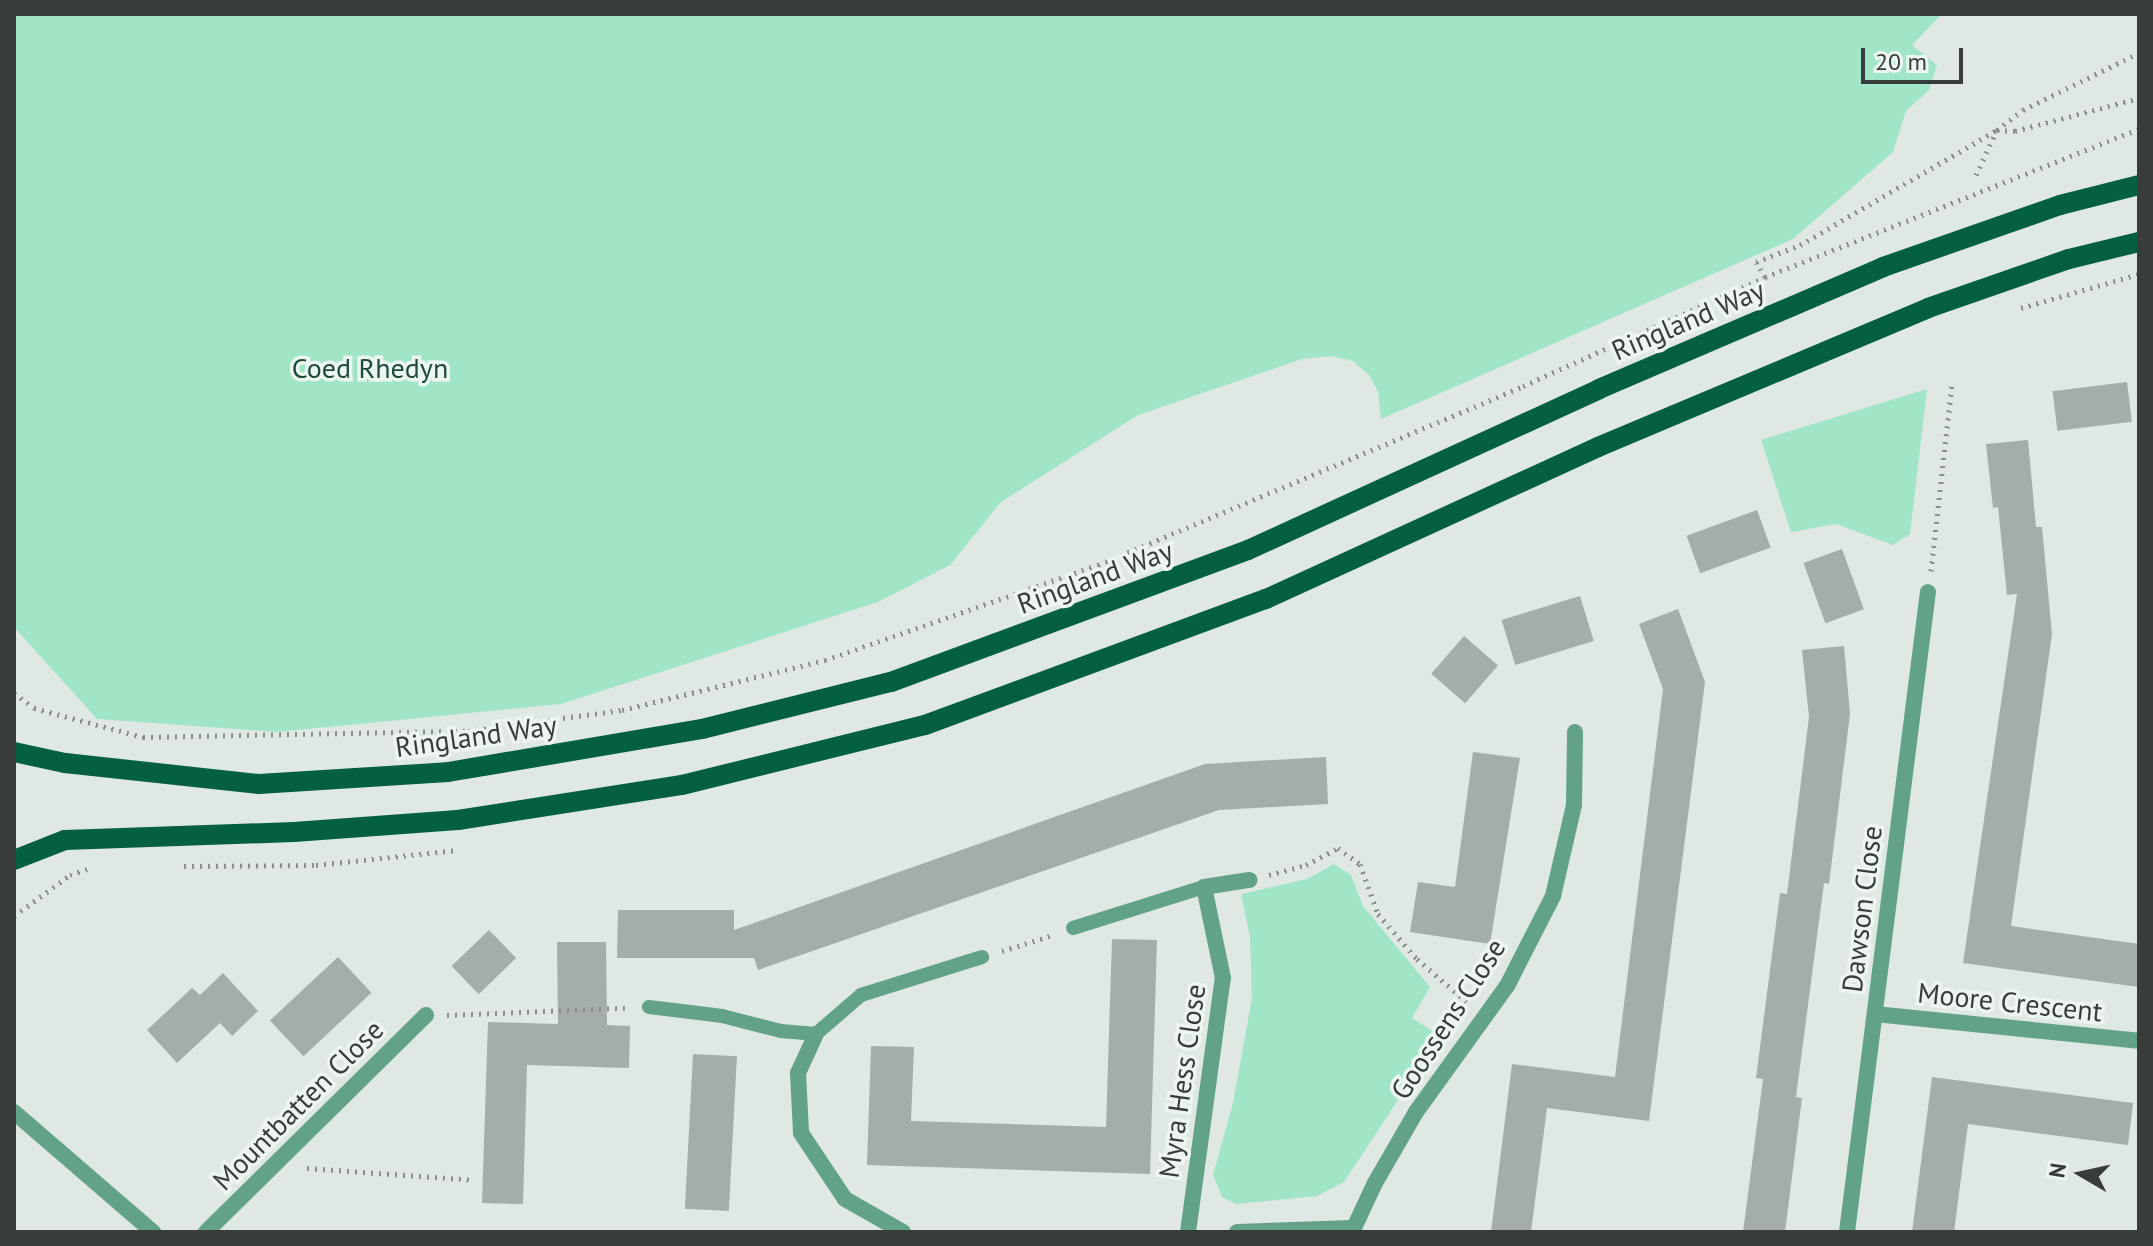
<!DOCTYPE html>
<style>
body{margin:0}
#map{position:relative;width:2153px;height:1246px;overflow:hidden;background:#dfe8e3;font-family:"PT Sans",sans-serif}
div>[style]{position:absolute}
.green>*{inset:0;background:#a0e6c6}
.building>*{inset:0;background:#a5ada9;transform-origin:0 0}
.path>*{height:5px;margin-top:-2.5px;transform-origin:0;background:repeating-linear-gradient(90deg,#8a918d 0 2px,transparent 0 8px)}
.service>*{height:14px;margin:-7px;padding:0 7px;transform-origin:7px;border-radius:7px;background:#62a387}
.minor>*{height:16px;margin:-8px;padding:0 8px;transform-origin:8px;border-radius:8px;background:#62a387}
.primary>*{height:20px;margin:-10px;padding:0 10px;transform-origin:10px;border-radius:10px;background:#055f43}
span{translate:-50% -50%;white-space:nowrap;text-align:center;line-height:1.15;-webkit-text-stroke:7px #ecf5f0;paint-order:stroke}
.street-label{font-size:28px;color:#383c3a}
.park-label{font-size:28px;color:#1f4b3a}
.frame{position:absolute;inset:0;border:16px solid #383c3a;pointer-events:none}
.north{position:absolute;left:2041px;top:1134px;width:80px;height:80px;-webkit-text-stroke:6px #ecf5f0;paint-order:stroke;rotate:279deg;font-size:22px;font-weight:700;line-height:32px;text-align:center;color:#383c3a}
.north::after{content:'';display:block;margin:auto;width:28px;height:36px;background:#383c3a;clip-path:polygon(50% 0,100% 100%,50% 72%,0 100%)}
.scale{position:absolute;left:1861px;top:48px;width:102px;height:36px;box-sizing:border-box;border:4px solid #383c3a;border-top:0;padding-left:10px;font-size:24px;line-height:28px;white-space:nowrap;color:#383c3a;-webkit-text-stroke:6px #ecf5f0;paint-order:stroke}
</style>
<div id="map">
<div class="green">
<div style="clip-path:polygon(14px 14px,1942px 14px,1912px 45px,1937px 65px,1929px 90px,1906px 111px,1893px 152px,1793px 239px,1381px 419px,1378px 392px,1369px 375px,1353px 361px,1331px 356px,1302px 359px,1138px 415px,1001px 502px,950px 565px,878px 602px,561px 704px,277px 732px,97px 719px,14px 627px)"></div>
<div style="clip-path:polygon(1927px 389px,1910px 534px,1893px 545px,1836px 524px,1791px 532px,1761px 440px)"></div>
<div style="clip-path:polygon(1334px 864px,1351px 875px,1363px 906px,1430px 987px,1412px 1018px,1434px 1032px,1433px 1047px,1344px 1182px,1317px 1196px,1236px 1204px,1222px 1197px,1213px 1175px,1233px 1103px,1252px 998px,1250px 937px,1241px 894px,1307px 879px)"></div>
</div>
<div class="building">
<div style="left:2127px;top:382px;width:40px;height:75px;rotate:83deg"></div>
<div style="clip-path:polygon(2028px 440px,2036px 527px,2042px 527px,2052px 634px,2011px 926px,2139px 944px,2139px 987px,1963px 963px,2017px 594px,2007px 595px,1998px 507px,1993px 508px,1986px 444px)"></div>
<div style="left:1757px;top:510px;width:40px;height:75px;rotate:70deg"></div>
<div style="left:1842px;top:549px;width:64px;height:41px;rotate:70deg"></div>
<div style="left:1580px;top:596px;width:47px;height:82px;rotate:73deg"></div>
<div style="clip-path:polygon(1678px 609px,1705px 682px,1649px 1121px,1547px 1108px,1531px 1232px,1491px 1232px,1512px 1064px,1615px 1077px,1663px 689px,1639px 624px)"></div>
<div style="left:1464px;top:636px;width:45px;height:50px;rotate:41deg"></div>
<div style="clip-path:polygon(1844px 646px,1850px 714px,1829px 884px,1824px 883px,1796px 1097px,1802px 1098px,1785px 1232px,1743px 1232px,1763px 1079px,1756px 1078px,1780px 893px,1787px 894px,1809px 717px,1802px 650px)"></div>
<div style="clip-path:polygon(1473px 752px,1520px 758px,1490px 944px,1410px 932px,1418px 882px,1455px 887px)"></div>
<div style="clip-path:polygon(1326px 757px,1328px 804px,1219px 810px,758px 970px,754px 958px,617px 958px,618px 910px,734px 910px,734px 930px,1205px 764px)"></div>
<div style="left:489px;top:930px;width:39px;height:52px;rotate:46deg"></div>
<div style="clip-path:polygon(1112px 939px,1157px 940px,1150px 1174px,867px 1165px,871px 1046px,914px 1047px,911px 1121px,1106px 1127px)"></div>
<div style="clip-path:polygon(557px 942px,606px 942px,607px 1025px,630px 1026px,629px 1068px,527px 1065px,523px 1204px,482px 1203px,488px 1022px,558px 1024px)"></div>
<div style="left:338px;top:957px;width:49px;height:93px;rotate:47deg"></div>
<div style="clip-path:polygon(223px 973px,258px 1011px,232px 1036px,220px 1023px,177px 1063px,147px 1030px,192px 988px,200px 995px)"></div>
<div style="left:693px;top:1054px;width:44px;height:155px;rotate:3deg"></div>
<div style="clip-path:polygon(1932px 1077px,2133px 1103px,2128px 1145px,1968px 1124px,1954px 1232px,1912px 1232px)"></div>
</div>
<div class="path">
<div style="left:1976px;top:175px;width:50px;rotate:-65deg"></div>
<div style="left:1997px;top:130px;width:33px;rotate:-38deg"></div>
<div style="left:2023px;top:110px;width:129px;rotate:-26.2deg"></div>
<div style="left:1765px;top:277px;width:17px;rotate:-121deg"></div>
<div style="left:1756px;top:262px;width:47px;rotate:-21.1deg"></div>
<div style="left:1800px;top:245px;width:228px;rotate:-30.3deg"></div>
<div style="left:1997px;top:130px;width:18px;rotate:3deg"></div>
<div style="left:2015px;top:131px;width:128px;rotate:-14.9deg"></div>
<div style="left:2021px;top:308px;width:123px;rotate:-16.1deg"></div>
<div style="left:1931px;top:571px;width:188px;rotate:-83.6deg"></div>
<div style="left:14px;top:693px;width:25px;rotate:37deg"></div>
<div style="left:34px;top:708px;width:113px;rotate:14.9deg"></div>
<div style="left:143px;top:737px;width:325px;rotate:-1.1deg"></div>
<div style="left:468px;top:731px;width:155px;rotate:-7.8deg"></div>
<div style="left:622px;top:710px;width:209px;rotate:-13.8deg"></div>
<div style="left:825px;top:660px;width:289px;rotate:-19.2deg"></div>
<div style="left:1098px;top:565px;width:461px;rotate:-22.8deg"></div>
<div style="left:1523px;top:386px;width:265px;rotate:-24.2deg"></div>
<div style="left:1765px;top:277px;width:402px;rotate:-21.6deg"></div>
<div style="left:184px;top:866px;width:132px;rotate:-0.4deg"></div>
<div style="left:316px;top:865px;width:142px;rotate:-6.1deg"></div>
<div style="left:1269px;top:875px;width:38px;rotate:-15deg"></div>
<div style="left:1306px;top:865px;width:36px;rotate:-28deg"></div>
<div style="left:1338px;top:848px;width:27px;rotate:36deg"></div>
<div style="left:1360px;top:864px;width:53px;rotate:70.2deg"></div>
<div style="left:1378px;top:914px;width:60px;rotate:49.1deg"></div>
<div style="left:1417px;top:959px;width:65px;rotate:40.6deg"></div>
<div style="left:14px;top:916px;width:69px;rotate:-36.2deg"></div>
<div style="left:70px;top:875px;width:21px;rotate:-19deg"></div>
<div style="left:1002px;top:951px;width:53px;rotate:-17.4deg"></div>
<div style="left:447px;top:1015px;width:178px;rotate:-2.3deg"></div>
<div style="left:307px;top:1168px;width:166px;rotate:4.1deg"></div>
</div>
<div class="service">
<div style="left:1073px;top:928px;width:137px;rotate:-17.4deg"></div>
<div style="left:649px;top:1007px;width:74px;rotate:7deg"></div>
<div style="left:722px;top:1016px;width:61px;rotate:14.3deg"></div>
<div style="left:781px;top:1031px;width:35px;rotate:5deg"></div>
<div style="left:816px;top:1034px;width:60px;rotate:-40.9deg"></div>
<div style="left:861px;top:995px;width:127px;rotate:-17.4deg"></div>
</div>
<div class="minor">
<div style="left:1875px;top:1014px;width:265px;rotate:5.8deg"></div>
<div style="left:816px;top:1034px;width:43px;rotate:114.8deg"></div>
<div style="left:798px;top:1073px;width:60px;rotate:87.1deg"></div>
<div style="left:801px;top:1133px;width:79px;rotate:56.3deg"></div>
<div style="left:845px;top:1199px;width:67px;rotate:29.6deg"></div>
<div style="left:14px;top:1112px;width:184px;rotate:40.8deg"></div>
<div style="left:206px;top:1232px;width:309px;rotate:-44.6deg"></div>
<div style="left:1188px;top:1232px;width:256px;rotate:-82.2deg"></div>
<div style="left:1223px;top:978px;width:93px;rotate:-101.8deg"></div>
<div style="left:1204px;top:887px;width:46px;rotate:-8.8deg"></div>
<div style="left:1237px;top:1232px;width:115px;rotate:-2deg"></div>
<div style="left:1352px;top:1232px;width:54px;rotate:-64.9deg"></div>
<div style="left:1375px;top:1183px;width:82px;rotate:-60deg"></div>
<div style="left:1416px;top:1112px;width:155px;rotate:-54.2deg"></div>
<div style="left:1507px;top:986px;width:101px;rotate:-62.9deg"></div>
<div style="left:1553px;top:896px;width:93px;rotate:-77deg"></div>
<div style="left:1574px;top:805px;width:73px;rotate:-89.2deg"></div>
<div style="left:1847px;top:1232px;width:645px;rotate:-82.79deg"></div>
</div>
<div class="primary">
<div style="left:14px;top:752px;width:52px;rotate:12.2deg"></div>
<div style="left:65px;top:763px;width:195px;rotate:6.2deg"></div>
<div style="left:259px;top:784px;width:189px;rotate:-3.6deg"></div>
<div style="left:448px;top:772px;width:258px;rotate:-9.6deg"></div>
<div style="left:702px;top:729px;width:195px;rotate:-14deg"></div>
<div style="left:891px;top:682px;width:381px;rotate:-20.3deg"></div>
<div style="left:1248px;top:550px;width:386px;rotate:-24.6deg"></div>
<div style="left:1599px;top:389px;width:309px;rotate:-23.2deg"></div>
<div style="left:1883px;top:267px;width:188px;rotate:-19.3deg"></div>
<div style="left:2060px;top:205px;width:81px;rotate:-14.2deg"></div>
<div style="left:14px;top:860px;width:55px;rotate:-21.4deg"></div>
<div style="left:65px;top:840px;width:229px;rotate:-2deg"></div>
<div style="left:294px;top:832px;width:164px;rotate:-4.2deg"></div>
<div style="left:458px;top:820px;width:227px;rotate:-8.9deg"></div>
<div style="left:682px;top:785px;width:250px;rotate:-13.9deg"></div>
<div style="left:925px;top:725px;width:364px;rotate:-20.3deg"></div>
<div style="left:1266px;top:599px;width:365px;rotate:-24.6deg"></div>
<div style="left:1598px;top:447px;width:358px;rotate:-22.8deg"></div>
<div style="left:1928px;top:308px;width:149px;rotate:-19.2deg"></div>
<div style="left:2069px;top:259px;width:72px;rotate:-13.7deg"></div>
</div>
<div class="street-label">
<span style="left:1688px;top:320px;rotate:-23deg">Ringland Way</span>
<span style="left:1095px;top:577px;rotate:-20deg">Ringland Way</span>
<span style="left:476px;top:736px;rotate:-8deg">Ringland Way</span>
<span style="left:1862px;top:909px;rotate:-83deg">Dawson Close</span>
<span style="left:2010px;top:1002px;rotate:6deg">Moore Crescent</span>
<span style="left:1448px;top:1019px;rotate:-57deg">Goossens Close</span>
<span style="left:1182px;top:1081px;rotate:-82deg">Myra Hess Close</span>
<span style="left:298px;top:1105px;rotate:-45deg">Mountbatten Close</span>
</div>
<div class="park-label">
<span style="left:370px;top:368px">Coed Rhedyn</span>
</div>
<div class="frame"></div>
<div class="north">N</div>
<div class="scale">20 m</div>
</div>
